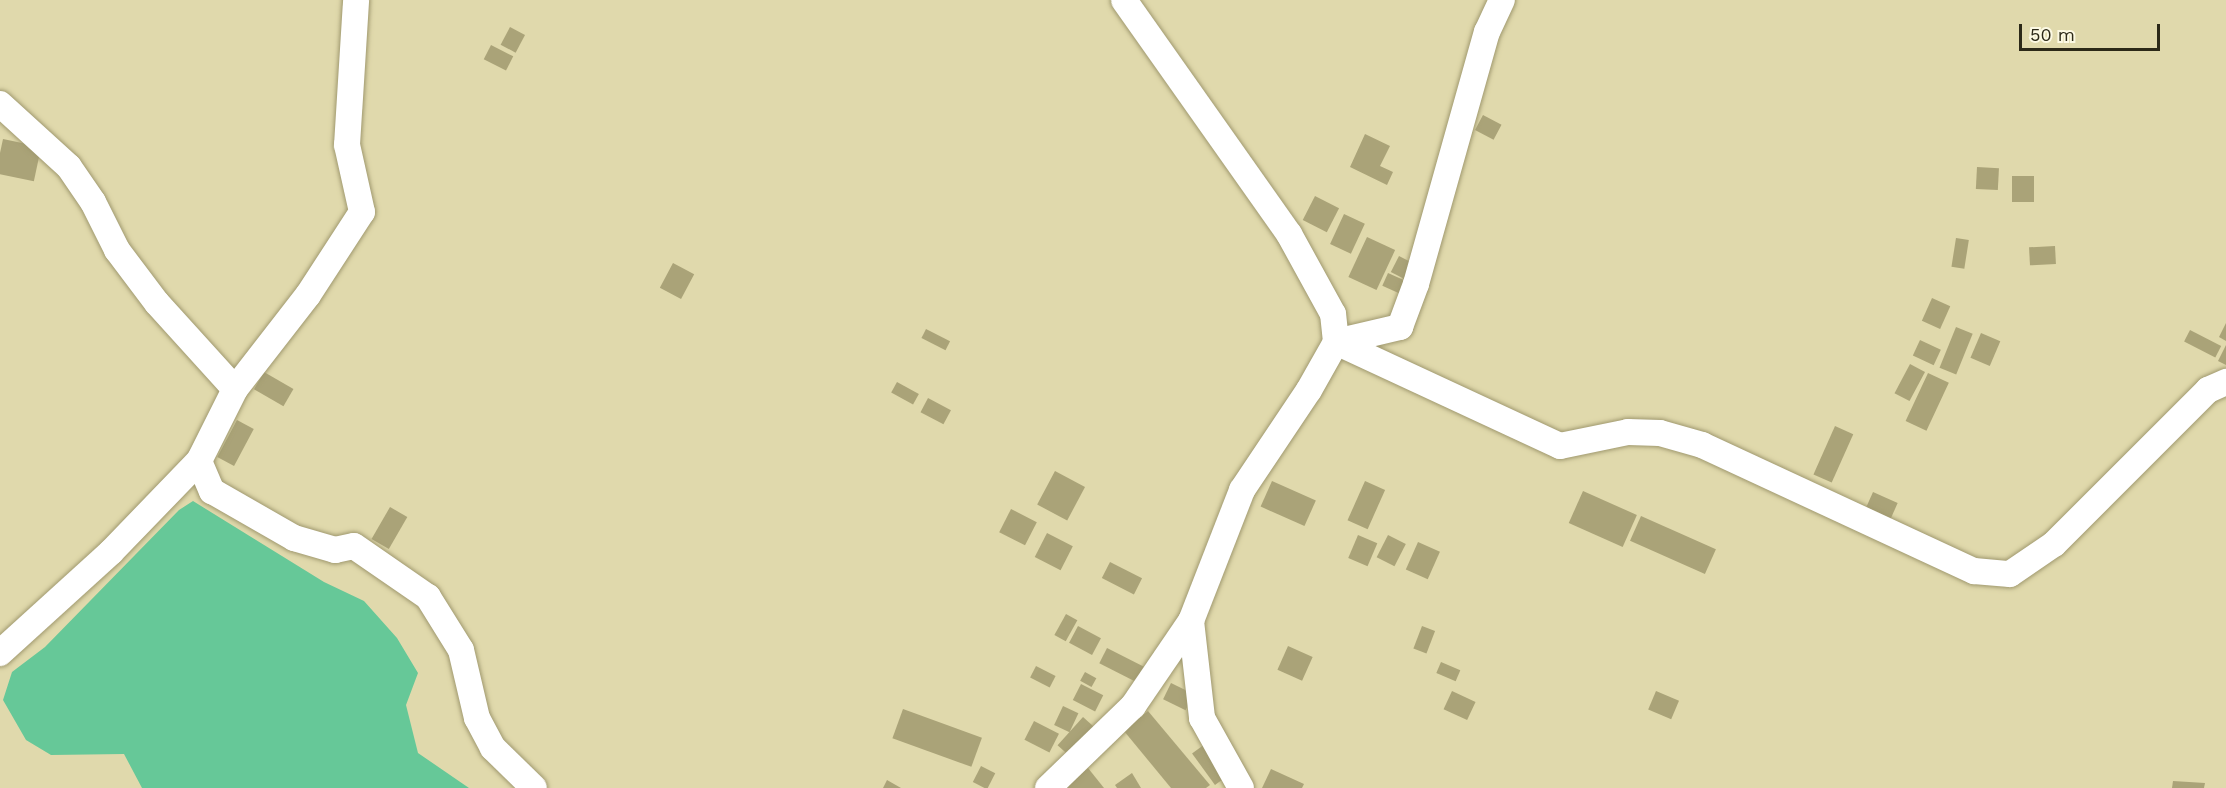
<!DOCTYPE html>
<style>
body{margin:0}
#map{position:relative;width:2226px;height:788px;overflow:hidden;background:#e0d9ac;font-family:"Work Sans",sans-serif}
div>[style]{position:absolute}
.water>*{inset:0;background:#66c898}
.building>*{inset:0;background:#aaa378;transform-origin:0 0}
.roads{filter:drop-shadow(0 0 2px #a0996f) drop-shadow(0 0 2px #a0996f)}
.minor>*{height:26px;margin:-13px;padding:0 13px;transform-origin:13px;border-radius:13px;background:#fff}
span{translate:-50% -50%;white-space:nowrap;text-align:center;line-height:1.15;-webkit-text-stroke:4.5px #fcf9e3;paint-order:stroke}
.scale{position:absolute;left:2019px;top:24px;width:141px;height:27px;box-sizing:border-box;border:3px solid #2c2918;border-top:0;padding-left:8px;font-size:18px;line-height:21px;white-space:nowrap;color:#2c2918;-webkit-text-stroke:4px #fcf9e3;paint-order:stroke}
</style>
<div id="map">
<div class="water">
<div style="clip-path:polygon(193px 501px,324px 582px,364px 601px,397px 638px,418px 673px,406px 705px,418px 753px,469px 788px,142px 788px,124px 754px,51px 755px,26px 740px,3px 700px,12px 672px,45px 647px,179px 510px)"></div>
</div>
<div class="building">
<div style="left:510px;top:27px;width:17px;height:20px;rotate:28deg"></div>
<div style="left:491px;top:45px;width:25px;height:16px;rotate:27deg"></div>
<div style="left:1483px;top:115px;width:21px;height:17px;rotate:28deg"></div>
<div style="clip-path:polygon(1365px 134px,1390px 146px,1380px 166px,1393px 172px,1387px 185px,1350px 167px)"></div>
<div style="left:3px;top:139px;width:39px;height:35px;rotate:12deg"></div>
<div style="left:1977px;top:167px;width:22px;height:22px;rotate:3deg"></div>
<div style="left:2012px;top:176px;width:22px;height:26px"></div>
<div style="left:1315px;top:196px;width:27px;height:27px;rotate:27deg"></div>
<div style="left:1344px;top:214px;width:23px;height:33px;rotate:25deg"></div>
<div style="left:1367px;top:237px;width:31px;height:44px;rotate:25deg"></div>
<div style="left:1956px;top:238px;width:13px;height:29px;rotate:9deg"></div>
<div style="left:2055px;top:246px;width:18px;height:26px;rotate:87deg"></div>
<div style="left:1399px;top:256px;width:18px;height:18px;rotate:27deg"></div>
<div style="left:673px;top:263px;width:24px;height:28px;rotate:28deg"></div>
<div style="left:1388px;top:273px;width:22px;height:14px;rotate:24deg"></div>
<div style="left:1932px;top:298px;width:20px;height:25px;rotate:24deg"></div>
<div style="clip-path:polygon(2226px 323px,2226px 341px,2219px 337px)"></div>
<div style="left:1956px;top:327px;width:18px;height:44px;rotate:22deg"></div>
<div style="left:926px;top:329px;width:27px;height:10px;rotate:27deg"></div>
<div style="left:2190px;top:330px;width:35px;height:13px;rotate:27deg"></div>
<div style="left:1981px;top:333px;width:21px;height:27px;rotate:23deg"></div>
<div style="left:1920px;top:340px;width:23px;height:17px;rotate:25deg"></div>
<div style="clip-path:polygon(2226px 345px,2226px 365px,2218px 361px)"></div>
<div style="left:1910px;top:364px;width:17px;height:33px;rotate:28deg"></div>
<div style="left:264px;top:372px;width:34px;height:20px;rotate:30deg"></div>
<div style="left:1928px;top:373px;width:23px;height:53px;rotate:25deg"></div>
<div style="left:897px;top:382px;width:25px;height:12px;rotate:29deg"></div>
<div style="left:928px;top:398px;width:26px;height:16px;rotate:28deg"></div>
<div style="left:237px;top:420px;width:19px;height:42px;rotate:28deg"></div>
<div style="left:1835px;top:426px;width:20px;height:53px;rotate:24deg"></div>
<div style="left:1055px;top:471px;width:34px;height:38px;rotate:28deg"></div>
<div style="left:1272px;top:481px;width:48px;height:28px;rotate:24deg"></div>
<div style="left:1365px;top:481px;width:22px;height:43px;rotate:24deg"></div>
<div style="left:1583px;top:491px;width:59px;height:35px;rotate:24deg"></div>
<div style="left:1873px;top:492px;width:27px;height:26px;rotate:24deg"></div>
<div style="left:390px;top:507px;width:20px;height:37px;rotate:30deg"></div>
<div style="left:1011px;top:509px;width:29px;height:26px;rotate:27deg"></div>
<div style="left:1641px;top:516px;width:82px;height:27px;rotate:24deg"></div>
<div style="left:1047px;top:533px;width:29px;height:27px;rotate:27deg"></div>
<div style="left:1358px;top:535px;width:21px;height:25px;rotate:23deg"></div>
<div style="left:1388px;top:535px;width:20px;height:25px;rotate:27deg"></div>
<div style="left:1418px;top:542px;width:24px;height:30px;rotate:24deg"></div>
<div style="left:1110px;top:562px;width:36px;height:18px;rotate:27deg"></div>
<div style="left:1066px;top:614px;width:13px;height:24px;rotate:29deg"></div>
<div style="left:1078px;top:626px;width:26px;height:19px;rotate:28deg"></div>
<div style="left:1422px;top:626px;width:14px;height:24px;rotate:21deg"></div>
<div style="left:1288px;top:646px;width:27px;height:26px;rotate:24deg"></div>
<div style="left:1107px;top:648px;width:42px;height:17px;rotate:27deg"></div>
<div style="left:1441px;top:662px;width:21px;height:12px;rotate:23deg"></div>
<div style="left:1036px;top:666px;width:22px;height:13px;rotate:27deg"></div>
<div style="left:1085px;top:672px;width:13px;height:10px;rotate:29deg"></div>
<div style="left:1171px;top:683px;width:25px;height:18px;rotate:26deg"></div>
<div style="left:1081px;top:684px;width:25px;height:18px;rotate:27deg"></div>
<div style="left:1452px;top:691px;width:26px;height:20px;rotate:25deg"></div>
<div style="left:1656px;top:691px;width:25px;height:20px;rotate:23deg"></div>
<div style="left:1063px;top:706px;width:17px;height:21px;rotate:25deg"></div>
<div style="left:903px;top:709px;width:84px;height:31px;rotate:20deg"></div>
<div style="clip-path:polygon(1148px 711px,1210px 785px,1206px 788px,1171px 788px,1124px 731px)"></div>
<div style="left:1083px;top:717px;width:15px;height:38px;rotate:42deg"></div>
<div style="left:1034px;top:721px;width:28px;height:21px;rotate:27deg"></div>
<div style="left:1205px;top:744px;width:39px;height:16px;rotate:54deg"></div>
<div style="left:981px;top:766px;width:16px;height:18px;rotate:27deg"></div>
<div style="clip-path:polygon(1088px 768px,1104px 788px,1063px 788px)"></div>
<div style="clip-path:polygon(1271px 769px,1304px 784px,1302px 788px,1262px 788px)"></div>
<div style="clip-path:polygon(1132px 773px,1141px 788px,1117px 788px,1115px 785px)"></div>
<div style="clip-path:polygon(887px 780px,901px 788px,883px 788px)"></div>
<div style="clip-path:polygon(2173px 781px,2205px 783px,2204px 788px,2172px 788px)"></div>
</div>
<div class="roads">
<div class="minor">
<div style="left:0;top:104px;width:93px;rotate:42.4deg"></div>
<div style="left:69px;top:167px;width:42px;rotate:55.6deg"></div>
<div style="left:93px;top:202px;width:54px;rotate:63.4deg"></div>
<div style="left:117px;top:250px;width:66px;rotate:53deg"></div>
<div style="left:157px;top:303px;width:116px;rotate:47.8deg"></div>
<div style="left:1336px;top:342px;width:247px;rotate:24.9deg"></div>
<div style="left:1560px;top:446px;width:69px;rotate:-11.6deg"></div>
<div style="left:1628px;top:432px;width:32px;rotate:2deg"></div>
<div style="left:1660px;top:433px;width:44px;rotate:15.9deg"></div>
<div style="left:1702px;top:445px;width:300px;rotate:24.9deg"></div>
<div style="left:1974px;top:571px;width:36px;rotate:5deg"></div>
<div style="left:2010px;top:574px;width:53px;rotate:-34.3deg"></div>
<div style="left:2054px;top:544px;width:218px;rotate:-45deg"></div>
<div style="left:2208px;top:390px;width:20px;rotate:-24deg"></div>
<div style="left:1336px;top:342px;width:66px;rotate:-13.2deg"></div>
<div style="left:1400px;top:327px;width:46px;rotate:-69.6deg"></div>
<div style="left:1416px;top:284px;width:262px;rotate:-74.3deg"></div>
<div style="left:1487px;top:32px;width:35px;rotate:-65deg"></div>
<div style="left:199px;top:461px;width:33px;rotate:67deg"></div>
<div style="left:212px;top:491px;width:95px;rotate:29.8deg"></div>
<div style="left:294px;top:538px;width:43px;rotate:16.3deg"></div>
<div style="left:335px;top:550px;width:19px;rotate:-12deg"></div>
<div style="left:354px;top:546px;width:90px;rotate:34.6deg"></div>
<div style="left:428px;top:597px;width:62px;rotate:58.1deg"></div>
<div style="left:461px;top:650px;width:70px;rotate:76.8deg"></div>
<div style="left:477px;top:718px;width:34px;rotate:62deg"></div>
<div style="left:493px;top:748px;width:57px;rotate:44.3deg"></div>
<div style="left:1191px;top:621px;width:98px;rotate:83.5deg"></div>
<div style="left:1202px;top:718px;width:80px;rotate:60.9deg"></div>
<div style="left:0;top:653px;width:150px;rotate:-42.3deg"></div>
<div style="left:111px;top:552px;width:127px;rotate:-46deg"></div>
<div style="left:199px;top:461px;width:80px;rotate:-63.4deg"></div>
<div style="left:235px;top:389px;width:119px;rotate:-52.2deg"></div>
<div style="left:308px;top:295px;width:99px;rotate:-57deg"></div>
<div style="left:362px;top:212px;width:69px;rotate:-102.6deg"></div>
<div style="left:347px;top:145px;width:145px;rotate:-86.4deg"></div>
<div style="left:1048px;top:788px;width:118px;rotate:-44deg"></div>
<div style="left:1133px;top:706px;width:103px;rotate:-55.7deg"></div>
<div style="left:1191px;top:621px;width:141px;rotate:-68.7deg"></div>
<div style="left:1242px;top:490px;width:120px;rotate:-56.2deg"></div>
<div style="left:1309px;top:390px;width:55px;rotate:-60.6deg"></div>
<div style="left:1336px;top:342px;width:28px;rotate:-96deg"></div>
<div style="left:1333px;top:314px;width:91px;rotate:-118.8deg"></div>
<div style="left:1289px;top:234px;width:286px;rotate:-125.2deg"></div>
</div>
</div>
<div class="scale">50 m</div>
</div>
